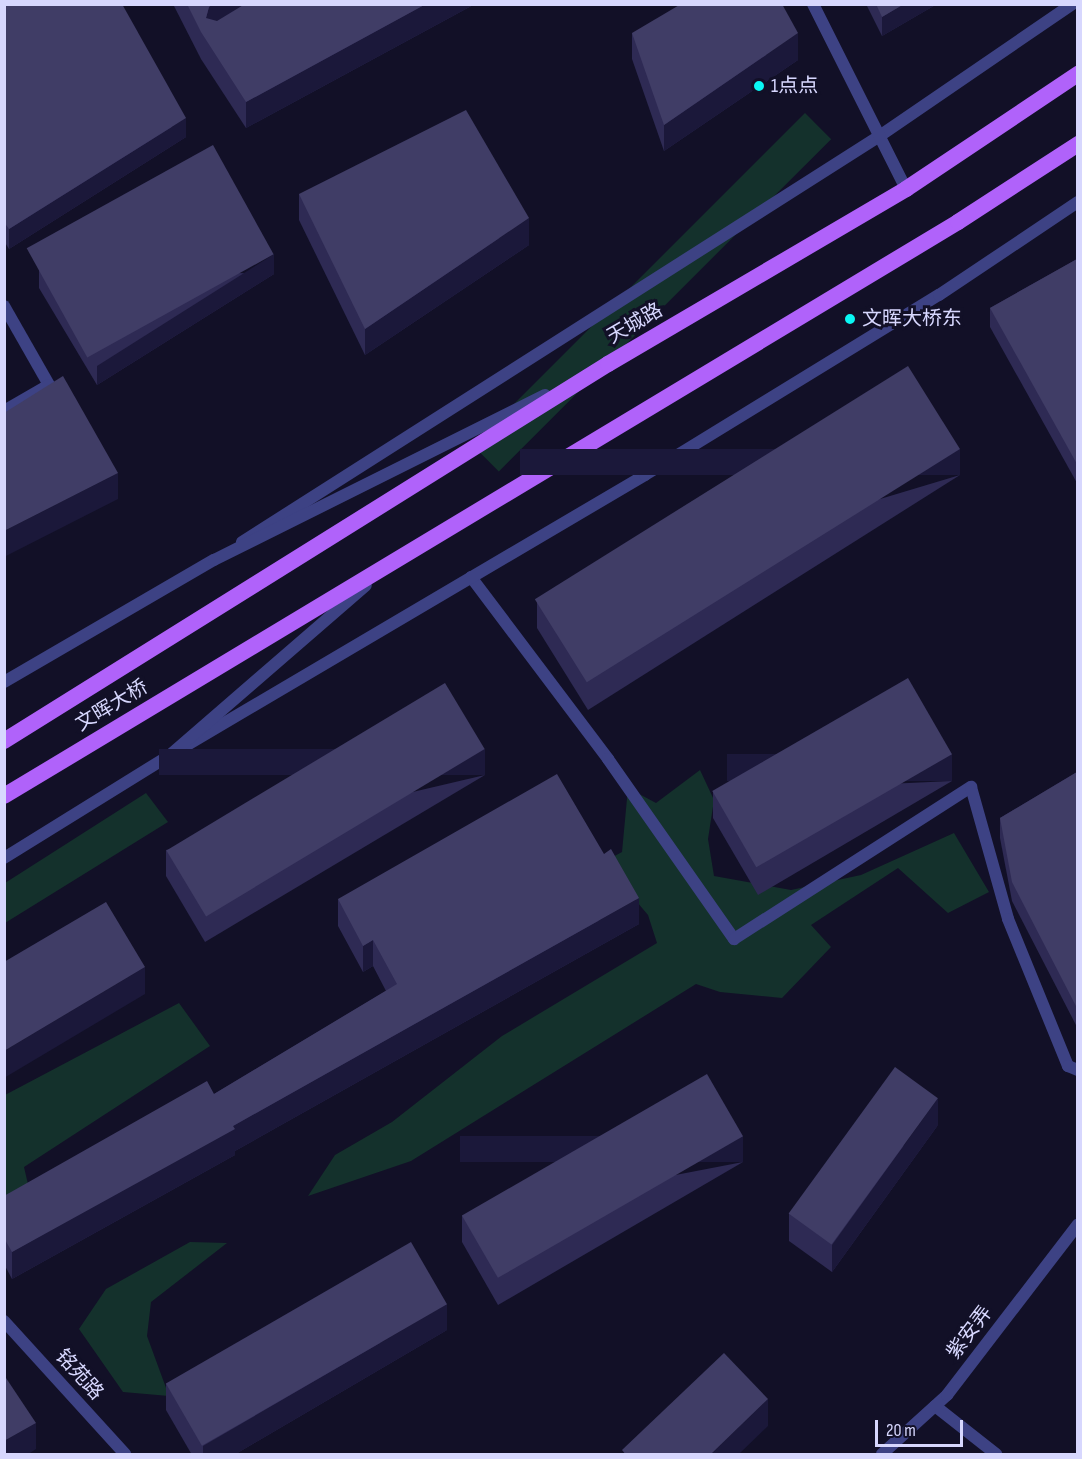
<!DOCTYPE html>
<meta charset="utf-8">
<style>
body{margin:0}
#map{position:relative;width:1082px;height:1459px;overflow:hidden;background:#121027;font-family:"Sofia Sans Condensed","Noto Sans SC",sans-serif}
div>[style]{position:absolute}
.green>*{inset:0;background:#14312c;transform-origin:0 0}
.service>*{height:12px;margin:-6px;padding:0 6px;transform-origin:6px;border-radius:6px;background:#3d4284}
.minor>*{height:12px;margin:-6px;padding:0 6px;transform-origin:6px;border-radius:6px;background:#3d4284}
.tertiary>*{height:12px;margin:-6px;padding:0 6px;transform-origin:6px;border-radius:6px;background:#3d4284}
.primary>*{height:16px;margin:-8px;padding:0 8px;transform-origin:8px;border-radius:8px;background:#b062fa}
.wall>*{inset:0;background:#2e2a54}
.shaded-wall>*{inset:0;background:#1b183a;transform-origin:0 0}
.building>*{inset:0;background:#403d66;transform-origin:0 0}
.dots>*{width:16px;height:16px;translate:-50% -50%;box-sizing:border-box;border:3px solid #121027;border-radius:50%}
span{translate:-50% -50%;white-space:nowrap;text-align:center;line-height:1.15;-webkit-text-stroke:6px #121027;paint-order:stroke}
.poi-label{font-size:20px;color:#d7d7fe}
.left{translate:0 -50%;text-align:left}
.street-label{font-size:20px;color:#d7d7fe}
.frame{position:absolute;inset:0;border:6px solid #d7d7fe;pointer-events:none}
.scale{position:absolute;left:875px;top:1420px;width:88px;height:27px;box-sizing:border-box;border:3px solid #d7d7fe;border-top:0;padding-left:8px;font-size:18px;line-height:21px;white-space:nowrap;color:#d7d7fe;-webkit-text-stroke:4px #121027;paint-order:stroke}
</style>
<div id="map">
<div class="green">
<div style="left:805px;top:113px;width:37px;height:470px;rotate:45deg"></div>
<div style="clip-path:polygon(700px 770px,714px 800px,708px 839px,714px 876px,791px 890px,861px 875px,954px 833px,989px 892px,948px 913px,898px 868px,811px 925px,831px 947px,782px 998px,720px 992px,696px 984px,411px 1161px,308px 1196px,335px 1155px,392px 1122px,502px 1036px,657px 943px,648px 915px,610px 870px,452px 943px,622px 852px,628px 788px,656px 803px)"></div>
<div style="clip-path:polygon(146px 793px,168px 822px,5px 923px,5px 883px)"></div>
<div style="clip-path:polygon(179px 1003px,210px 1046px,24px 1167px,36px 1219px,5px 1219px,5px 1095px)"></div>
<div style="clip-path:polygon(190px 1242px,227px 1243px,151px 1302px,147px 1336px,169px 1396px,123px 1392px,79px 1329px,106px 1289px)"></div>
</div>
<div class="service">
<div style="left:242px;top:542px;width:758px;rotate:-32.49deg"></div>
<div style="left:881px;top:135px;width:232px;rotate:-34.4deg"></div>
<div style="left:471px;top:577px;width:228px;rotate:53deg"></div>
<div style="left:608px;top:759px;width:220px;rotate:55deg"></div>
<div style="left:734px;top:939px;width:282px;rotate:-32.7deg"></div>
<div style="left:971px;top:787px;width:137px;rotate:74.3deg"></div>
<div style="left:1008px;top:919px;width:159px;rotate:67.8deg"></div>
<div style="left:1068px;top:1066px;width:11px;rotate:22deg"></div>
<div style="left:187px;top:745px;width:532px;rotate:-30.52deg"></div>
<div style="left:645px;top:475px;width:345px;rotate:-31.5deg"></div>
<div style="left:939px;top:295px;width:167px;rotate:-33.8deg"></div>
<div style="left:935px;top:1406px;width:78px;rotate:38.2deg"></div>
</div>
<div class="minor">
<div style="left:813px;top:4px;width:207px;rotate:63.3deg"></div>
<div style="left:4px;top:306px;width:91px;rotate:60.3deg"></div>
<div style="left:49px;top:385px;width:52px;rotate:150deg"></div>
<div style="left:4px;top:1321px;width:180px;rotate:47.7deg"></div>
<div style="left:882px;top:1454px;width:88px;rotate:-42.2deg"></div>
<div style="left:947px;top:1395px;width:215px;rotate:-52.5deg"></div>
</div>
<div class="tertiary">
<div style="left:4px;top:682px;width:243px;rotate:-30.2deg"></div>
<div style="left:214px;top:560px;width:370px;rotate:-26.5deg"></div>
<div style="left:4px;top:858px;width:195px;rotate:-31.8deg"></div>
<div style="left:170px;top:755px;width:259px;rotate:-40.9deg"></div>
</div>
<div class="primary">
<div style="left:4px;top:741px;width:712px;rotate:-31.97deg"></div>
<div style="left:608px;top:364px;width:346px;rotate:-30.4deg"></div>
<div style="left:906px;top:189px;width:207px;rotate:-33.8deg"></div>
<div style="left:4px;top:796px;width:1113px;rotate:-31.03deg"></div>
<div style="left:958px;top:222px;width:143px;rotate:-33deg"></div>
</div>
<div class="wall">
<div style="clip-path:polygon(4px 4px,186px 137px,9px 249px,4px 241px)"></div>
<div style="clip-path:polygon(173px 4px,475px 4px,246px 128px,201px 59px)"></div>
<div style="clip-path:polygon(866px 4px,937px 4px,882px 36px)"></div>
<div style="clip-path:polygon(632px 33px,798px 60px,664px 151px,632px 59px)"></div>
<div style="clip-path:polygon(299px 194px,529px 245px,365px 355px,299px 220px)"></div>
<div style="clip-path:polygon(1077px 259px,1077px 483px,990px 327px,990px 308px)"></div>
<div style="clip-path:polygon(39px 268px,274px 274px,97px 385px,39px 288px)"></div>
<div style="clip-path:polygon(960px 475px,588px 710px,537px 628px,537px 602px)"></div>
<div style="clip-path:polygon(1077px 772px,1077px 1027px,1012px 901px,1000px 838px,1000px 818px)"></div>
<div style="clip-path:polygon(485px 775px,205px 942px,166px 876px,166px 850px)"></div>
<div style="clip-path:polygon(952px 781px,758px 895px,713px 818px,713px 792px)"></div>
<div style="clip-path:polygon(338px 899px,639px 924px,235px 1151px,235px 1155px,12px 1279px,4px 1264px,4px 1196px,214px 1094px,386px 991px,373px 966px,363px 972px,338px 926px)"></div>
<div style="clip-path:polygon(938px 1125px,832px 1272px,789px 1241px,789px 1214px)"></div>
<div style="clip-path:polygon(743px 1162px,498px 1305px,462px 1242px,462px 1216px)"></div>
<div style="clip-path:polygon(447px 1330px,234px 1455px,192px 1455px,166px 1410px,166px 1384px)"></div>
</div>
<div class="shaded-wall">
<div style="clip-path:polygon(212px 4px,258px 4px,209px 33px,206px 18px,209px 7px)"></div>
<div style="clip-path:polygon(426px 4px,475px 4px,246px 128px,246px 102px)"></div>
<div style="clip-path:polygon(904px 4px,937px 4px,882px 36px,882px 17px)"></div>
<div style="clip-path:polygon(798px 33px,798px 60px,664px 151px,664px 125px)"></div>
<div style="clip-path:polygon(186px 118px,186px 137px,9px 249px,9px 229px)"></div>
<div style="clip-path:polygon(529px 218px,529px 245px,365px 355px,365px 329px)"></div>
<div style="clip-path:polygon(274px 254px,274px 274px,97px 385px,97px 366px)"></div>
<div style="left:960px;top:449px;width:26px;height:440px;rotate:90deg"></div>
<div style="clip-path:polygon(118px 473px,118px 499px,4px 557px,4px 531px)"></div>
<div style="left:485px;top:749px;width:26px;height:326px;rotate:90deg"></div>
<div style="left:952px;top:754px;width:27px;height:225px;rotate:90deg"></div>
<div style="clip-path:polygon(639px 898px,639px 924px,235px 1151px,235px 1155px,12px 1279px,12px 1252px,233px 1126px)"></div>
<div style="clip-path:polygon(373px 940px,373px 966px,363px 972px,363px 946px)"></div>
<div style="clip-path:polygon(145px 967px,145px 994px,4px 1078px,4px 1051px)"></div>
<div style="clip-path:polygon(938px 1098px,938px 1125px,832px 1272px,832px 1245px)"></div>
<div style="left:743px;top:1136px;width:26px;height:283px;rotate:90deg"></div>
<div style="clip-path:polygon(447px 1304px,447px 1330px,234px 1455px,203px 1455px,203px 1446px)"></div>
<div style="clip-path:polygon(768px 1399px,768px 1426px,738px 1455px,710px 1455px)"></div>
<div style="clip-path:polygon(36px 1423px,36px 1449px,27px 1455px,4px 1455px,4px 1441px)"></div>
</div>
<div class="building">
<div style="clip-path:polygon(4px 4px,122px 4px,186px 118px,9px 229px,4px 222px)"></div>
<div style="clip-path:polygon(187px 4px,212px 4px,209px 7px,206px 18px,217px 21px,245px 4px,426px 4px,246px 102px,201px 32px)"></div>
<div style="clip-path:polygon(681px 4px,782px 4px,798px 33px,664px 125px,632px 33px)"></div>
<div style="clip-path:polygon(876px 4px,904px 4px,882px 17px)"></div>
<div style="clip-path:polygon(466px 110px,529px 218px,365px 329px,299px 194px)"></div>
<div style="left:213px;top:145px;width:125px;height:213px;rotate:61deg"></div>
<div style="clip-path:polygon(1077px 259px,1077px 464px,990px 308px)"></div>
<div style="left:908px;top:366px;width:98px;height:440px;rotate:58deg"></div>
<div style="clip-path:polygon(63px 376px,118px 473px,4px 531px,4px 413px)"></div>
<div style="left:908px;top:678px;width:88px;height:226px;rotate:60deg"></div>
<div style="left:445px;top:683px;width:77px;height:325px;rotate:59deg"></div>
<div style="clip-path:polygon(1077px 772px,1077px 1008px,1012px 882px,1000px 818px)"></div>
<div style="clip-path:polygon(557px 774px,604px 854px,611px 849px,639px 898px,233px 1126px,235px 1129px,12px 1252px,4px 1238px,4px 1196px,207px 1081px,214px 1094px,397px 984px,373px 940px,363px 946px,338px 899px)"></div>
<div style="clip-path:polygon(106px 902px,145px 967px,4px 1051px,4px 962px)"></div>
<div style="left:895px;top:1067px;width:53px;height:181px;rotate:36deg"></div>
<div style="left:707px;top:1074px;width:72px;height:283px;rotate:60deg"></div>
<div style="left:411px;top:1242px;width:72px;height:283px;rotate:60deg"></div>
<div style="clip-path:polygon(724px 1353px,768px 1399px,710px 1455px,626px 1455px,622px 1450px)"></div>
<div style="clip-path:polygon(6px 1378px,36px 1423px,4px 1441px,4px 1379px)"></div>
</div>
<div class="dots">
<div style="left:759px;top:86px;background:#0af7f4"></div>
<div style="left:850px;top:319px;background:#0af7f4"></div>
</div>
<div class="poi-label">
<span class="left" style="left:771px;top:86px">1点点</span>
<span class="left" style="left:862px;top:319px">文晖大桥东</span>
</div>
<div class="street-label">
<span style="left:635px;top:324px;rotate:-30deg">天城路</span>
<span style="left:112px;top:706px;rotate:-31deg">文晖大桥</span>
<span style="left:970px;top:1333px;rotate:-53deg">紫安弄</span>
<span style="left:79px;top:1375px;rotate:48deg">铭苑路</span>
</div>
<div class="frame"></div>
<div class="scale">20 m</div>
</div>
